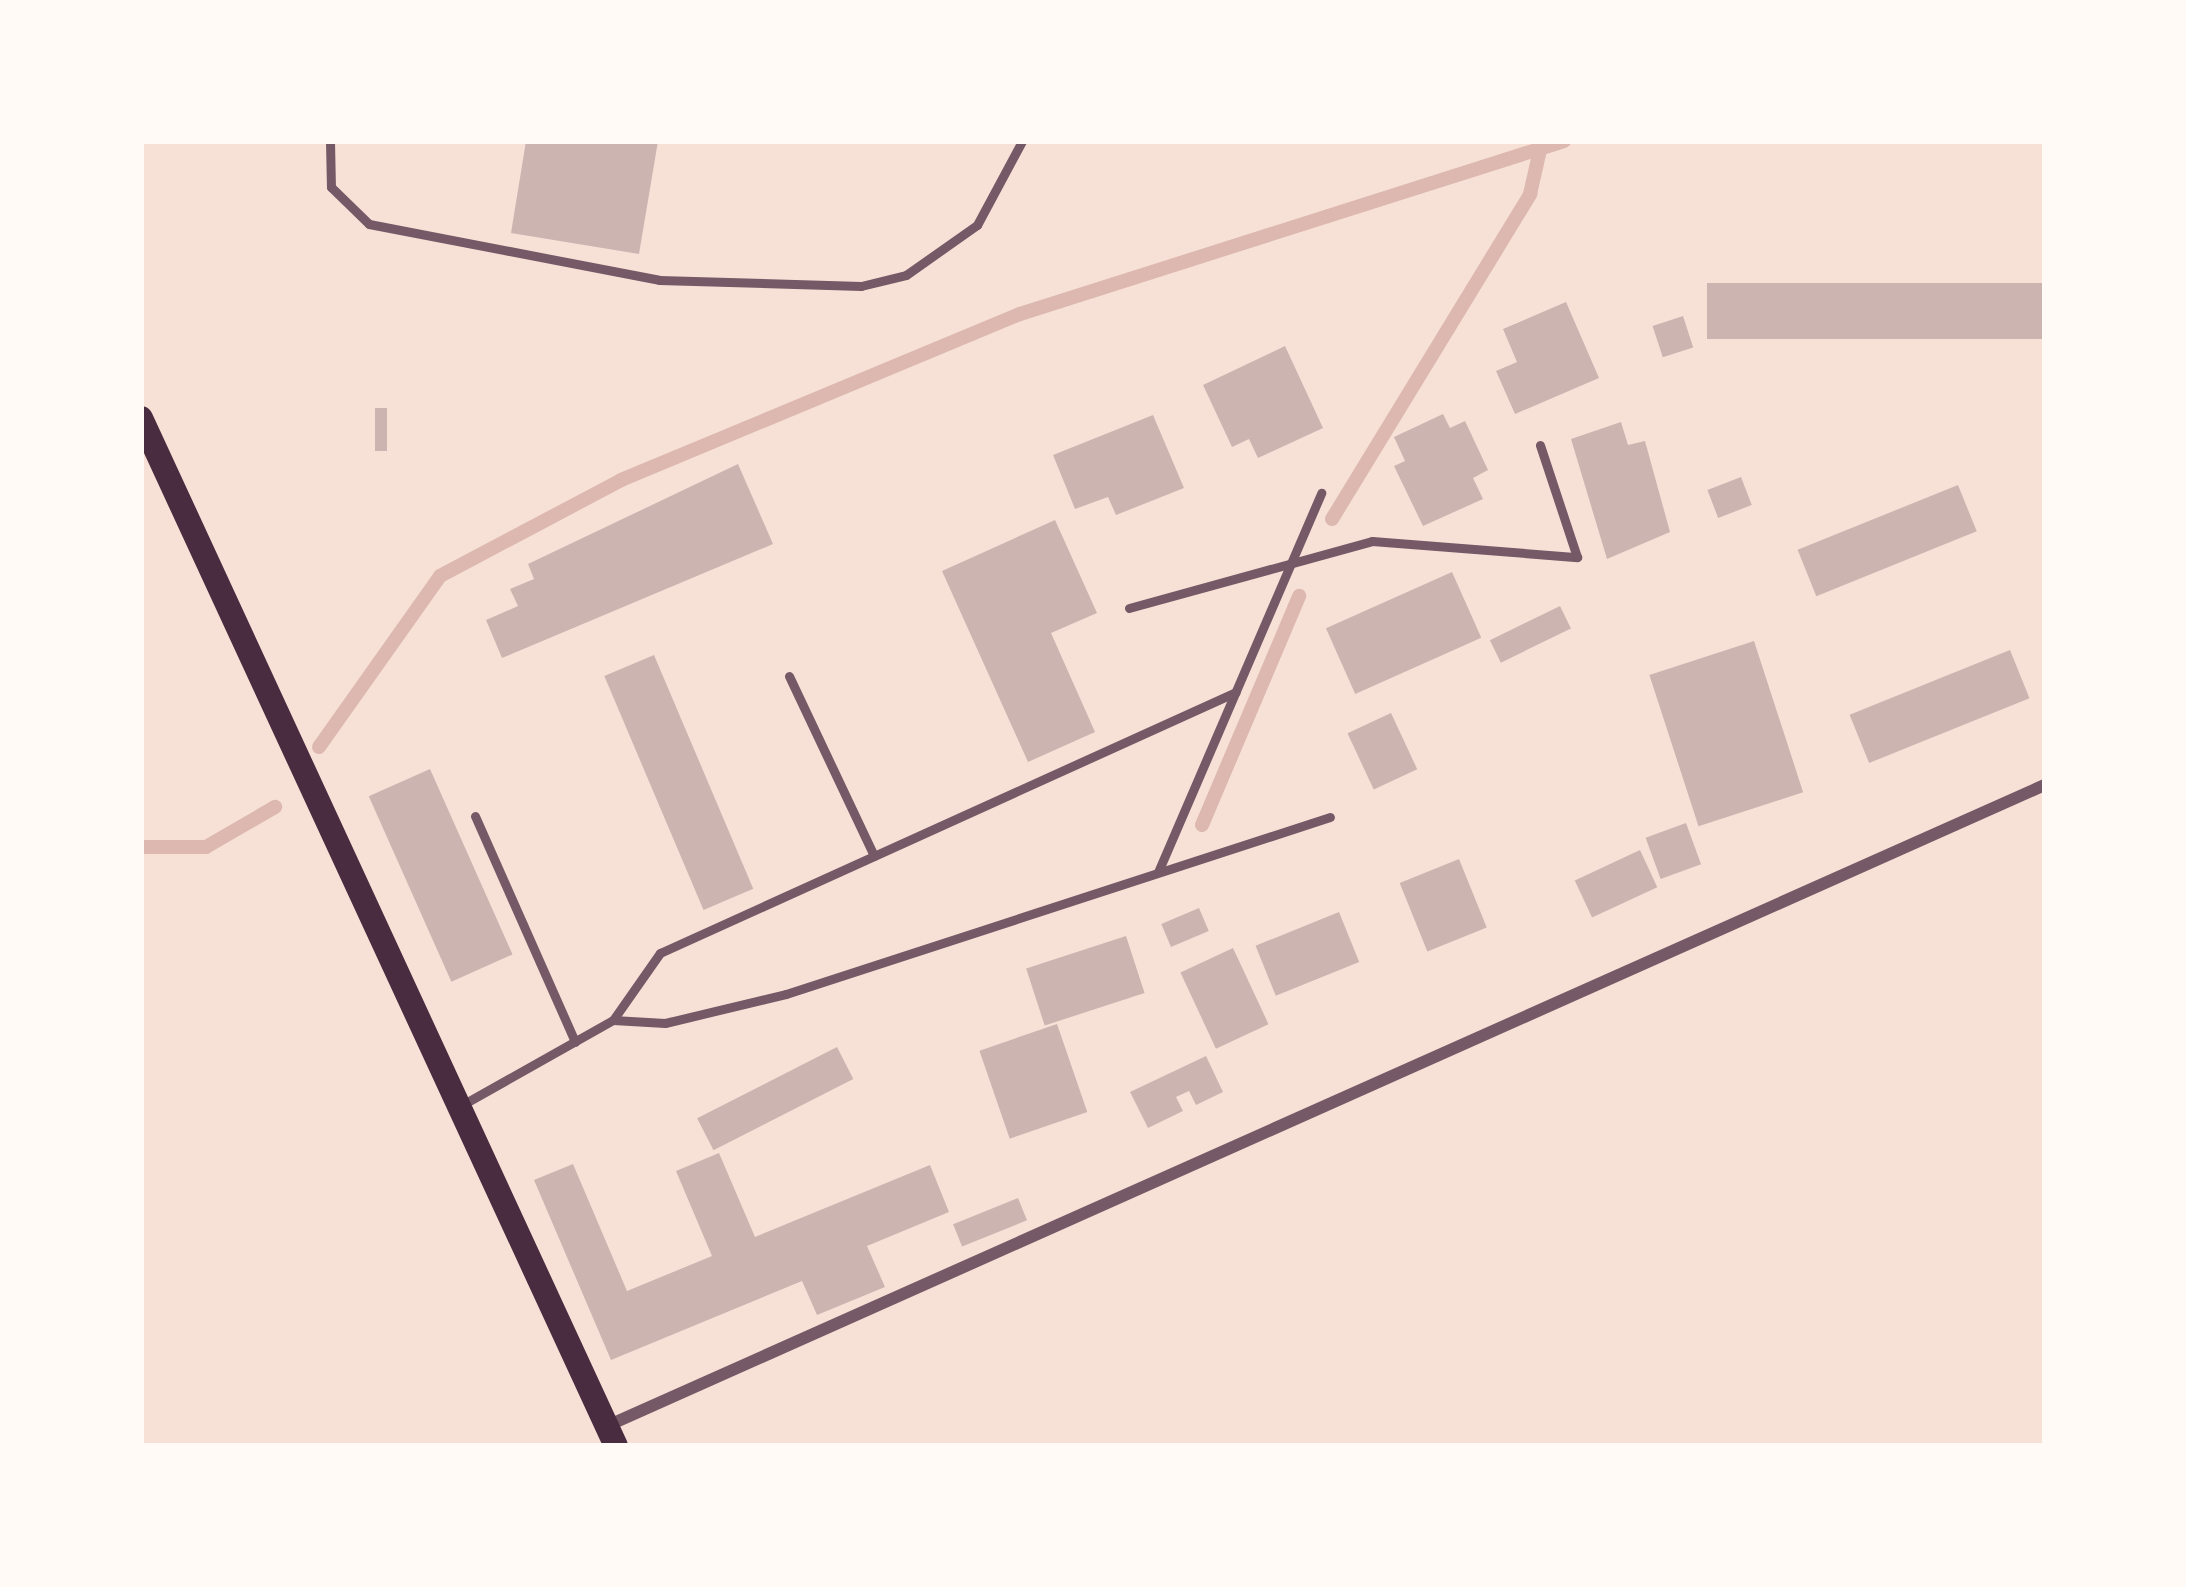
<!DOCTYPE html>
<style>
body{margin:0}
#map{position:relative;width:2186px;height:1587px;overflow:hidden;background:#f7e1d7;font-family:Raleway,sans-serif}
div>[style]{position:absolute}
.stream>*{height:14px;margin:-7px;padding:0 7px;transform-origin:7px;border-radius:7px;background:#dcb8b0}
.building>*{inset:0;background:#ccb4b1;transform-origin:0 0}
.service>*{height:9px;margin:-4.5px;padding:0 4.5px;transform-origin:4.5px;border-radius:4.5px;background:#755966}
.minor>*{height:12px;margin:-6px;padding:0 6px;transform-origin:6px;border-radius:6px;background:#755966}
.secondary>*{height:24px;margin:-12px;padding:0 12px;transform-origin:12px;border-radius:12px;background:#4a2c40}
span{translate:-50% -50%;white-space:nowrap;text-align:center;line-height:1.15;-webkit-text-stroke:12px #fffaf5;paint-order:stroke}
.frame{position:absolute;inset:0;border:144px solid #fffaf5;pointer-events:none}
</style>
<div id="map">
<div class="stream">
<div style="left:1332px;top:519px;width:381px;rotate:-58.6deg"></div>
<div style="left:1530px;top:194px;width:45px;rotate:-77.2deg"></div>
<div style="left:319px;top:747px;width:209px;rotate:-54.7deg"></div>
<div style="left:440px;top:576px;width:205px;rotate:-27.9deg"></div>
<div style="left:621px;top:480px;width:432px;rotate:-22.6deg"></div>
<div style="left:1020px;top:314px;width:571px;rotate:-17.64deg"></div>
<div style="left:1202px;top:825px;width:249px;rotate:-67deg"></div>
<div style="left:141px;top:847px;width:65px"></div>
<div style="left:206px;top:847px;width:80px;rotate:-30.1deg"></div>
</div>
<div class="building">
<div style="clip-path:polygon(526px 141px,658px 141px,639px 254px,511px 233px)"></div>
<div style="left:2045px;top:283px;width:56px;height:338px;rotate:90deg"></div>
<div style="clip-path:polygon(1566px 302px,1599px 378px,1515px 414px,1496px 371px,1517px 362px,1503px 329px)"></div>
<div style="left:1683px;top:316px;width:33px;height:32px;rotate:72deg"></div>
<div style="clip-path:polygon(1285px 346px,1323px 428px,1258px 458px,1249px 439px,1232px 447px,1203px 385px)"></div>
<div style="left:375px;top:408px;width:12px;height:43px"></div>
<div style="clip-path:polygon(1443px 414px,1450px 428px,1465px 421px,1488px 470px,1473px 478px,1483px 499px,1423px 526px,1394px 466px,1405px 461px,1394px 437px)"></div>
<div style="clip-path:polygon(1153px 415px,1184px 488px,1116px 515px,1108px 497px,1075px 509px,1053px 455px)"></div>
<div style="clip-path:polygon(1621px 422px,1628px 445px,1645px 441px,1670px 532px,1607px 559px,1571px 439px)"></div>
<div style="clip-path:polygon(738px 464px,773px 544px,502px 658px,486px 620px,518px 606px,510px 589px,534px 579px,528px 564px)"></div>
<div style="left:1741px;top:477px;width:30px;height:36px;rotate:69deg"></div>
<div style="left:1958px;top:485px;width:50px;height:173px;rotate:68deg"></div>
<div style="clip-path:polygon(1055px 520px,1097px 613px,1051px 633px,1095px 732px,1028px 762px,942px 571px)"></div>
<div style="left:1452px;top:572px;width:72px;height:138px;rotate:66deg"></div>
<div style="left:1560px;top:606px;width:25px;height:78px;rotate:64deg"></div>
<div style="left:1754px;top:641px;width:159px;height:110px;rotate:72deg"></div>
<div style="left:2010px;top:650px;width:52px;height:173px;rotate:68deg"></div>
<div style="left:654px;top:655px;width:254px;height:54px;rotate:67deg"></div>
<div style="left:1391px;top:713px;width:62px;height:48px;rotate:65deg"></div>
<div style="left:430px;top:769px;width:203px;height:67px;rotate:66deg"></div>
<div style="left:1686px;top:823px;width:44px;height:43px;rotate:70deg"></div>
<div style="left:1640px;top:850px;width:41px;height:72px;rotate:65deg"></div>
<div style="left:1459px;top:859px;width:74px;height:64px;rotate:68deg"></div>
<div style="left:1199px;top:908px;width:25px;height:41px;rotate:67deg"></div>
<div style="left:1339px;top:912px;width:54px;height:90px;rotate:68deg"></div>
<div style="left:1126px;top:936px;width:60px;height:105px;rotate:72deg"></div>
<div style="left:1233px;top:948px;width:84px;height:58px;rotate:65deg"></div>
<div style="left:1057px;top:1024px;width:93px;height:82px;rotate:71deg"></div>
<div style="left:837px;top:1047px;width:36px;height:157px;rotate:63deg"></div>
<div style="clip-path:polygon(1206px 1056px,1223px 1092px,1196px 1105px,1189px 1091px,1176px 1097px,1183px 1111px,1148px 1128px,1130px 1092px)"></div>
<div style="clip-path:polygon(719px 1153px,755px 1237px,930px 1165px,949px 1212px,867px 1246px,885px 1287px,817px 1315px,802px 1281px,611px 1360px,534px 1180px,573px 1164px,627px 1291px,712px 1256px,676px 1171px)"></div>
<div style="left:1018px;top:1198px;width:24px;height:70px;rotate:68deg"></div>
</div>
<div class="service">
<div style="left:330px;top:141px;width:46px;rotate:88.8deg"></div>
<div style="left:331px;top:187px;width:53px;rotate:44.2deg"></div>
<div style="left:369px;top:224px;width:295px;rotate:10.9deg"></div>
<div style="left:659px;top:280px;width:202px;rotate:1.7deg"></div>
<div style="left:861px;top:286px;width:46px;rotate:-13.7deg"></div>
<div style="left:906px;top:275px;width:87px;rotate:-35.2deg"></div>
<div style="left:977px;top:225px;width:95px;rotate:-61.8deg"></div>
<div style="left:1129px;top:608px;width:252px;rotate:-15.4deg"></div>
<div style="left:1372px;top:541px;width:206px;rotate:4.5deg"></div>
<div style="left:1577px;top:557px;width:118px;rotate:-108.3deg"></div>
<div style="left:789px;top:676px;width:199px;rotate:64.7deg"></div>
<div style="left:475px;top:816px;width:247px;rotate:66.1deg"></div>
<div style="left:1158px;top:872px;width:413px;rotate:-66.7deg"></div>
<div style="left:613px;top:1020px;width:82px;rotate:-55deg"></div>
<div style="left:660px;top:953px;width:632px;rotate:-24.38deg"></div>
<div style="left:462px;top:1105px;width:173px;rotate:-29.4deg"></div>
<div style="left:613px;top:1020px;width:52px;rotate:3.3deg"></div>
<div style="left:665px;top:1023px;width:124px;rotate:-13.5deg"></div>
<div style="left:786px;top:994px;width:572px;rotate:-18.02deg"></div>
</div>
<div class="minor">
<div style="left:607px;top:1426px;width:1574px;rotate:-24.03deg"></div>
</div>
<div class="secondary">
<div style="left:141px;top:418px;width:1132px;rotate:65.2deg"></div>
</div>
<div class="frame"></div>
</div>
